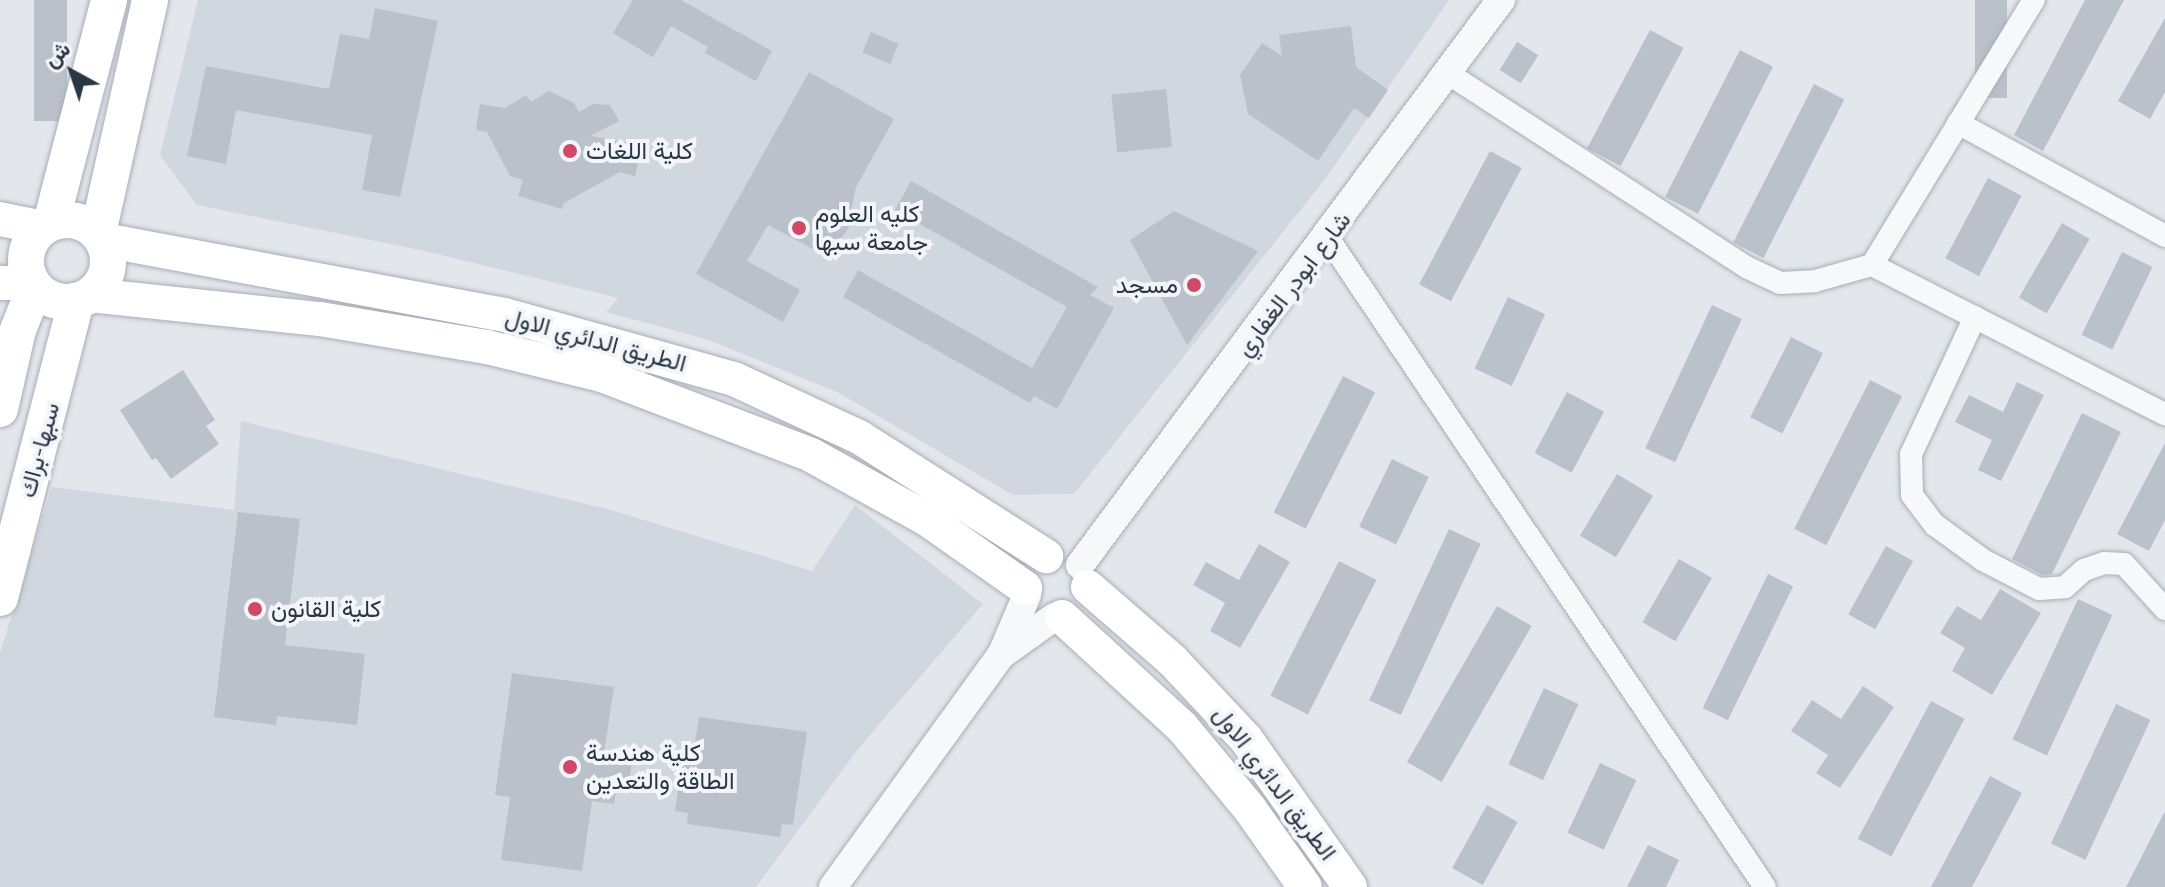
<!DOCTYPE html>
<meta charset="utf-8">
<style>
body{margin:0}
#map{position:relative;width:2165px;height:887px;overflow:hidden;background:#e3e7ec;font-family:Mulish,Vazirmatn,sans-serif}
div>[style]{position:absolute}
.built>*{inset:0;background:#d1d7de}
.building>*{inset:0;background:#bac1ca;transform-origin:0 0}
.roads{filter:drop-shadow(0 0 2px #a8aeb7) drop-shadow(0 0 2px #a8aeb7)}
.minor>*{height:22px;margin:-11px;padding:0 11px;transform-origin:11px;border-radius:11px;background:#f6f8fa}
.tertiary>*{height:28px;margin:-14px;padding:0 14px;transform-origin:14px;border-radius:14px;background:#f6f8fa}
.primary>*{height:34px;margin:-17px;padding:0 17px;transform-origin:17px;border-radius:17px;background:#fff}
.trunk>*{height:36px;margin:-18px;padding:0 18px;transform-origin:18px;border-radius:18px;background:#fff}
.trunk>.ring{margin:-18px;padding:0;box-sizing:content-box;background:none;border:36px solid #fff;border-radius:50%}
.dots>*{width:22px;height:22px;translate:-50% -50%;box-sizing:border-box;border:4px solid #f3f6f9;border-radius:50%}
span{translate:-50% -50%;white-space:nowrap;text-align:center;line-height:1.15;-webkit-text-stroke:8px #f3f6f9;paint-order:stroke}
.poi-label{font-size:24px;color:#2b3645}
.left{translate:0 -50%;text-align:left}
.right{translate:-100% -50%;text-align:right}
.street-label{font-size:24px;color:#2b3645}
.north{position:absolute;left:32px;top:32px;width:80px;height:80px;-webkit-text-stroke:6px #f3f6f9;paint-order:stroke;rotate:320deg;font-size:22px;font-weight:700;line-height:32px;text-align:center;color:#2b3645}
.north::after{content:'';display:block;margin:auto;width:28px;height:36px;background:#2b3645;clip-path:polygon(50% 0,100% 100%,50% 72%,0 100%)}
</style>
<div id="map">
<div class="built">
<div style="clip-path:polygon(198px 0,1449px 0,1326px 178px,1074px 494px,1013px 495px,839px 393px,706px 339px,606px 312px,618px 298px,425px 251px,197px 205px,160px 155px)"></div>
<div style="clip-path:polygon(241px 421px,611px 510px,812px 571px,855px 505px,983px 604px,858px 749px,756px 887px,0 887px,0 653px,52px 487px,234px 510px)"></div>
</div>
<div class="building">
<div style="left:34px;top:0;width:33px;height:121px"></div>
<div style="clip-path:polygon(633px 0,681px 0,772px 51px,756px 81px,705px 53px,708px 47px,671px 26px,653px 57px,613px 33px)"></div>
<div style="left:1975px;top:0;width:32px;height:98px"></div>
<div style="clip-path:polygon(2085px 0,2124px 0,2043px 151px,2014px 135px)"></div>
<div style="clip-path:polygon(375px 8px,438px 21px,400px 197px,362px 190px,372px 135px,236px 110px,226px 164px,187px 156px,206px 66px,329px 89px,340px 34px,369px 39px)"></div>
<div style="clip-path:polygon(2165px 18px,2165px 92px,2150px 119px,2118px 101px)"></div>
<div style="clip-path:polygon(1351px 26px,1356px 67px,1388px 90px,1369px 118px,1354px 108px,1318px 161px,1248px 114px,1240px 75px,1262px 43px,1282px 56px,1279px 35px)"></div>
<div style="left:1650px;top:30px;width:38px;height:134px;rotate:28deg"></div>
<div style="left:871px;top:32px;width:30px;height:22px;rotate:23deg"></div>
<div style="left:1517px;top:42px;width:25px;height:33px;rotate:32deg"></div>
<div style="left:1740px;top:50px;width:37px;height:165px;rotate:27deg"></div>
<div style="clip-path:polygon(809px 72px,894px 119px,856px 187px,851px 212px,856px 215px,836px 248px,831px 245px,822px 254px,768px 225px,747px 261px,800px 290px,783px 322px,696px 274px)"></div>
<div style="left:1814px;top:84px;width:34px;height:178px;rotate:27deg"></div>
<div style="left:1166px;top:89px;width:58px;height:55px;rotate:84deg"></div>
<div style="clip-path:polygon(549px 91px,574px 103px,579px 112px,593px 104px,610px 105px,619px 121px,590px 136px,628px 143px,627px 149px,640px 152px,635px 176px,620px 172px,564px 203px,562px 209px,518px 196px,523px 180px,510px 176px,487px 132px,476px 130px,480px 104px,505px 108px,526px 95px,531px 102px)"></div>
<div style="left:1490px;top:151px;width:36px;height:151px;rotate:28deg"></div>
<div style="left:1988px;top:178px;width:38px;height:91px;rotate:28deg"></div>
<div style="clip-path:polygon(911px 181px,1098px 287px,1090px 295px,1114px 308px,1057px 409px,1034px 396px,1030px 403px,843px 297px,858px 270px,1032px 368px,1067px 307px,895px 210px)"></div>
<div style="clip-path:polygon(1174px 211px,1258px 251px,1187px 345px,1130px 240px)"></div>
<div style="left:2062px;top:223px;width:32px;height:86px;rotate:30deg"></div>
<div style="left:2122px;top:252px;width:34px;height:92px;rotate:26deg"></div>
<div style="left:1508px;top:297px;width:41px;height:79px;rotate:25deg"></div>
<div style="left:1712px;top:305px;width:33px;height:158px;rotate:25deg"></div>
<div style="left:1791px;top:337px;width:36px;height:90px;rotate:27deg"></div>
<div style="clip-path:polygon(183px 370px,215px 420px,206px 426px,219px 444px,171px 479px,156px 458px,152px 460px,120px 410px)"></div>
<div style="left:1343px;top:376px;width:36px;height:153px;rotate:27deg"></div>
<div style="left:1870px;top:380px;width:36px;height:167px;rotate:27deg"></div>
<div style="clip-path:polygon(2017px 382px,2044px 395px,2001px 481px,1978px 470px,1992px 440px,1955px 422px,1969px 395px,2003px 412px)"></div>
<div style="left:1567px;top:392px;width:42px;height:69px;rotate:28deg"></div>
<div style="clip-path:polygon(2082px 413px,2121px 432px,2052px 574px,2042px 575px,2012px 559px)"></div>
<div style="clip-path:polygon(2165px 443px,2165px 520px,2149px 551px,2117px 534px)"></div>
<div style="left:1392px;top:459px;width:41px;height:75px;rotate:26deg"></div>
<div style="left:1617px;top:474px;width:42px;height:72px;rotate:31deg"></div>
<div style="clip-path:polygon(238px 512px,300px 519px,285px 645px,365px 654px,357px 725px,277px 716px,276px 725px,214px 717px)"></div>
<div style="left:1449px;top:529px;width:35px;height:189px;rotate:25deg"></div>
<div style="clip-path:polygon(1259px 544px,1290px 562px,1240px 648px,1210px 631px,1225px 603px,1193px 585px,1206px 562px,1239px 580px)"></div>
<div style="left:1886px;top:546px;width:31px;height:78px;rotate:29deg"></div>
<div style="left:1679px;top:559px;width:38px;height:73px;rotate:30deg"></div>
<div style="left:1339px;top:561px;width:42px;height:151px;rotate:27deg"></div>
<div style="left:1768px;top:574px;width:28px;height:149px;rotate:26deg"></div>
<div style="clip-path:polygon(2000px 589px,2041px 613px,1992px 695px,1952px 671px,1965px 648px,1940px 633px,1957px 606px,1981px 620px)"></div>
<div style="left:2078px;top:599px;width:38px;height:155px;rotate:25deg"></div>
<div style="left:1497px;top:606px;width:40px;height:180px;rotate:30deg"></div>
<div style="clip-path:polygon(512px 673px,614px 687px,604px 753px,633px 757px,628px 787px,617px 786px,614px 804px,592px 801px,582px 871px,501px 860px,510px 797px,495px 795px)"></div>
<div style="clip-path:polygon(1863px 686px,1894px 707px,1840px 788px,1816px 773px,1828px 755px,1791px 731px,1812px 700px,1841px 719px)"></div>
<div style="left:1544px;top:688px;width:38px;height:84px;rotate:25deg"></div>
<div style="left:1931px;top:701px;width:38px;height:156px;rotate:28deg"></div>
<div style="left:2116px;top:704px;width:38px;height:154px;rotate:25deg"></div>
<div style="clip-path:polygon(699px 717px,807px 732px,793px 825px,782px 824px,780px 837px,687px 824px,688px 813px,675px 811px,685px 741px,695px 743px)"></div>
<div style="left:1600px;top:763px;width:40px;height:77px;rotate:25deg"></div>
<div style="clip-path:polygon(1990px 776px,2022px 793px,1972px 887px,1931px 887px)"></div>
<div style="left:1487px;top:805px;width:35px;height:72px;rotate:29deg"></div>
<div style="clip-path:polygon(2165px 811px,2165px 887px,2126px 887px)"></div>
<div style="clip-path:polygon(1648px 845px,1679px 860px,1666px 887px,1627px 887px)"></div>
</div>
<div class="roads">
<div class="minor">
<div style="left:1449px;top:74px;width:356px;rotate:33deg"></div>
<div style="left:1748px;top:268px;width:35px;rotate:25deg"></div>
<div style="left:1780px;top:283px;width:35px;rotate:-3deg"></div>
<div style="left:1815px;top:281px;width:59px;rotate:-15.7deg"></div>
<div style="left:1872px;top:265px;width:329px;rotate:27deg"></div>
<div style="left:1958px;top:123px;width:236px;rotate:28.6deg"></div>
<div style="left:1328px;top:238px;width:782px;rotate:56.05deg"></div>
<div style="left:1872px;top:265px;width:311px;rotate:-58.6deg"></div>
<div style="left:1975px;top:317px;width:151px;rotate:115deg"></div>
<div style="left:1911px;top:454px;width:41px;rotate:88.6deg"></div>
<div style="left:1912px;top:495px;width:38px;rotate:53deg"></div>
<div style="left:1935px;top:525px;width:59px;rotate:36.1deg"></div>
<div style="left:1983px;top:560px;width:63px;rotate:27.4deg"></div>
<div style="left:2039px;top:589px;width:26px;rotate:-4deg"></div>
<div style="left:2065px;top:587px;width:25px;rotate:-42deg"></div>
<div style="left:2084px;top:570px;width:21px;rotate:-19deg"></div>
<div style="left:2104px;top:563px;width:20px;rotate:3deg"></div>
<div style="left:2124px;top:564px;width:61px;rotate:47.7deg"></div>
</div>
<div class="tertiary">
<div style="left:1080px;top:565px;width:705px;rotate:-53.31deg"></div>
<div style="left:1003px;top:651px;width:61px;rotate:-66.8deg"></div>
<div style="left:833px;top:887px;width:286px;rotate:-54.1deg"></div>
<div style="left:1001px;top:655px;width:65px;rotate:-35.6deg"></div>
</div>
<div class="primary">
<div style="left:0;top:219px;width:44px;rotate:11.8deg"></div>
<div style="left:104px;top:240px;width:408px;rotate:10.6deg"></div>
<div style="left:505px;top:315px;width:238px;rotate:15.6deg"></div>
<div style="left:734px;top:379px;width:138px;rotate:24.9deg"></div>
<div style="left:859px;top:437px;width:222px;rotate:32.5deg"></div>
<div style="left:0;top:283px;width:32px"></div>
<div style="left:90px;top:295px;width:231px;rotate:6deg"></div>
<div style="left:320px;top:319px;width:169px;rotate:9.5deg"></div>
<div style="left:487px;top:347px;width:118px;rotate:13.7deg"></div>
<div style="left:602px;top:375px;width:224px;rotate:20.9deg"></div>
<div style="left:811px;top:455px;width:132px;rotate:28.9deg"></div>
<div style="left:927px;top:519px;width:120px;rotate:35.1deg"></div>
<div style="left:1088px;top:587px;width:111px;rotate:41deg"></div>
<div style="left:1172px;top:660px;width:108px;rotate:46.9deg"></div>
<div style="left:1246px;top:739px;width:181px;rotate:54.9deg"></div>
<div style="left:1062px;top:617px;width:163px;rotate:42.5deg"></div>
<div style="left:1182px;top:727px;width:107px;rotate:50.3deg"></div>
<div style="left:1250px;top:809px;width:95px;rotate:54.8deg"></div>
</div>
<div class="trunk">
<div class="ring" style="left:26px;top:220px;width:46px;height:46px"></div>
<div style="left:51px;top:223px;width:230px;rotate:-75.4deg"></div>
<div style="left:98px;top:233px;width:239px;rotate:-77.4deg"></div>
<div style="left:0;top:409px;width:81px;rotate:-77.2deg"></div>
<div style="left:18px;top:330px;width:46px;rotate:-68.4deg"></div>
<div style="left:0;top:598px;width:307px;rotate:-75.6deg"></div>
</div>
</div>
<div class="dots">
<div style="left:570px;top:151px;background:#d24867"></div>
<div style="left:799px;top:228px;background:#d24867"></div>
<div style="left:1194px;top:285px;background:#d24867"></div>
<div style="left:255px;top:609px;background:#d24867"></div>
<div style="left:570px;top:767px;background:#d24867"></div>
</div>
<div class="poi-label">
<span class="left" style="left:586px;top:151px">كلية اللغات</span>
<span class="left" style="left:815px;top:228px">كليه العلوم<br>جامعة سبها</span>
<span class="right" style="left:1178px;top:285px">مسجد</span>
<span class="left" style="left:271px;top:609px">كلية القانون</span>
<span class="left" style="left:586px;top:767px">كلية هندسة<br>الطاقة والتعدين</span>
</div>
<div class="street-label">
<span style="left:1293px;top:284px;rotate:-53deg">شارع ابودر الغفاري</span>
<span style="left:596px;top:340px;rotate:15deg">الطريق الدائري الاول</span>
<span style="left:39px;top:450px;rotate:-75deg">سبها-براك</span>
<span style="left:1275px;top:783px;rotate:53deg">الطريق الدائري الاول</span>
</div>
<div class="north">ش</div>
</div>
